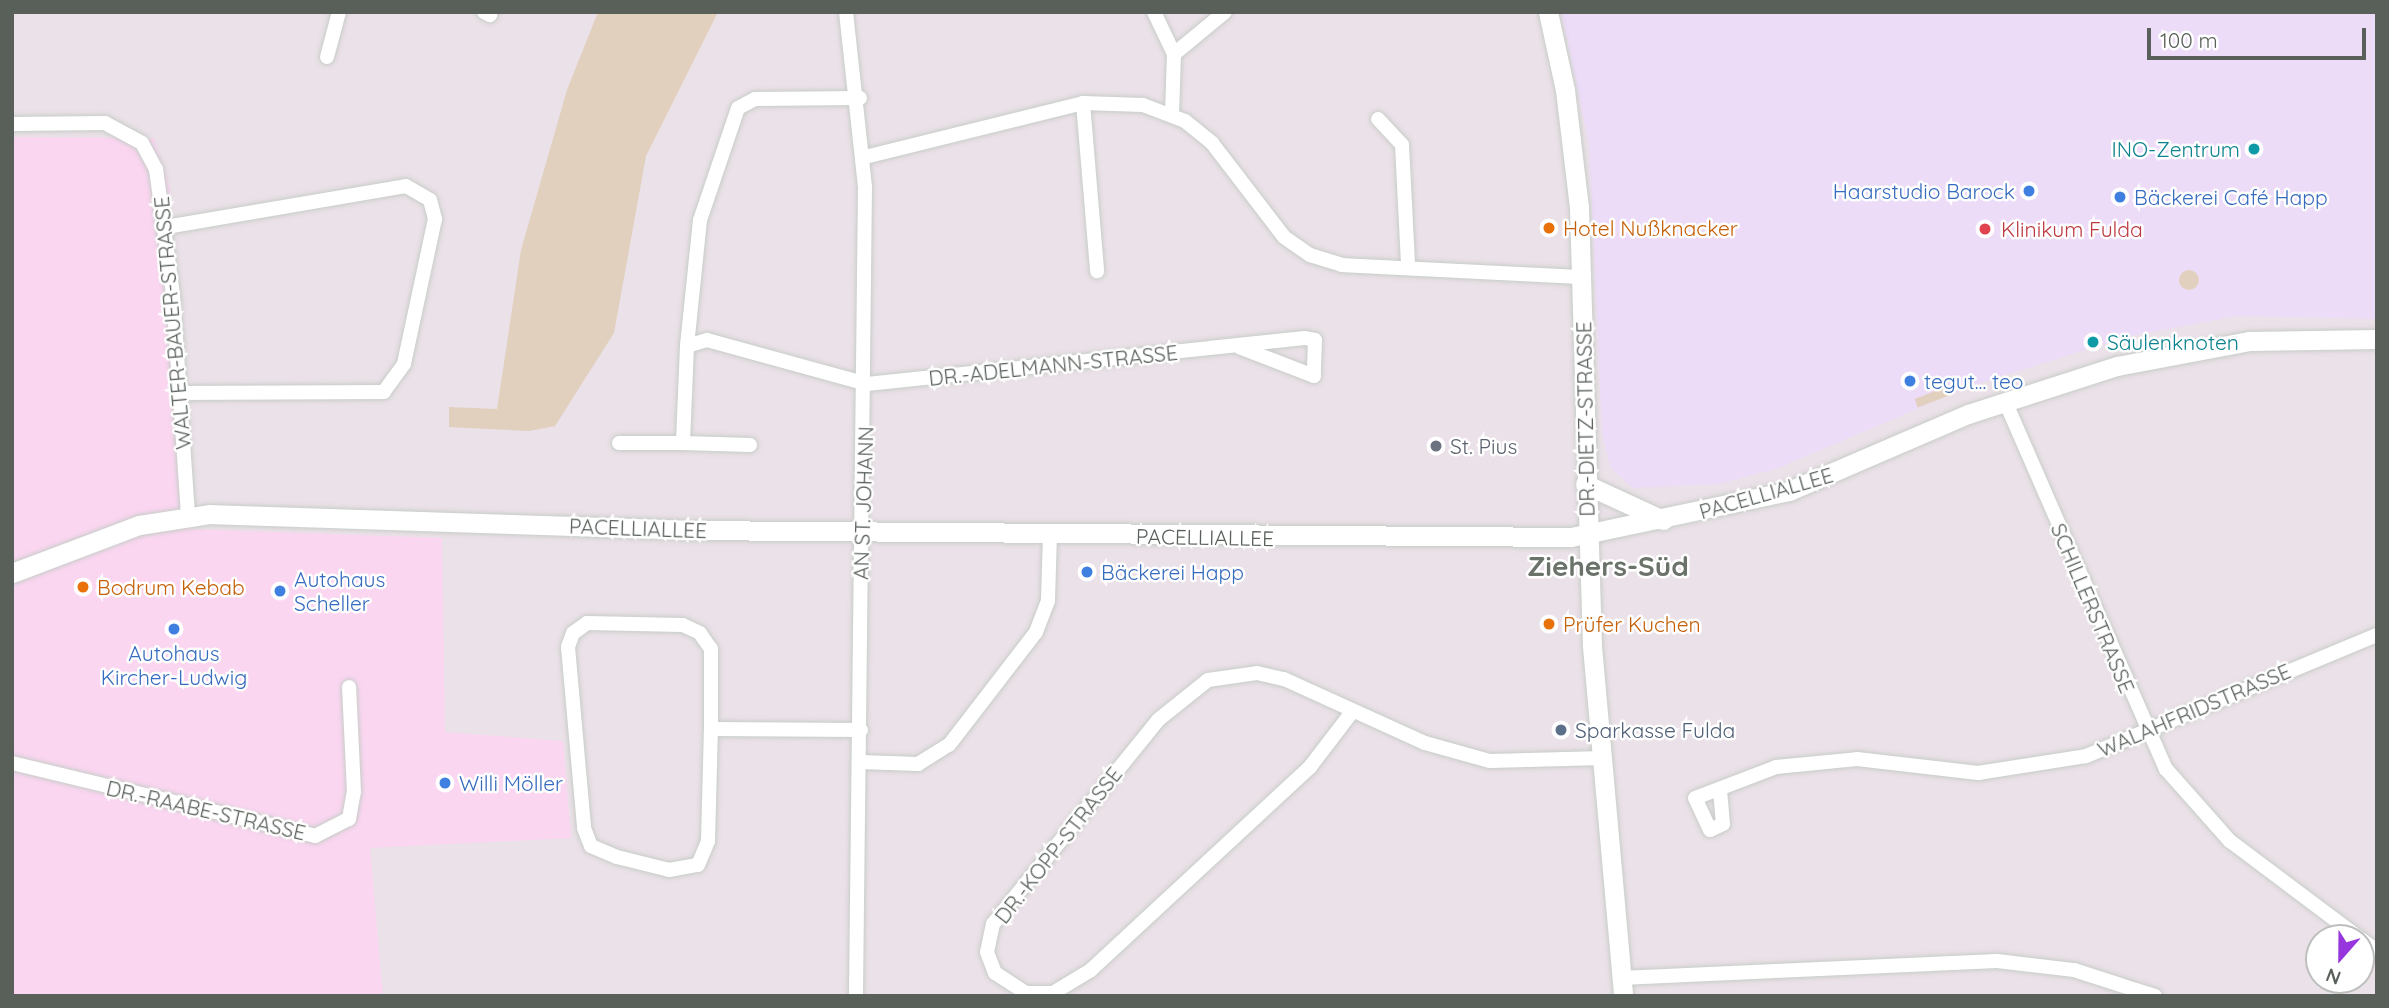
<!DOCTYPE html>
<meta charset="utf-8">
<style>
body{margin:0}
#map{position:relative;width:2389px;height:1008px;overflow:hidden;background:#ebe1e8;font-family:Quicksand,sans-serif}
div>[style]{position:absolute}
.commercial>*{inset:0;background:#fbd6f1}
.medical>*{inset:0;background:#eddcf8}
.green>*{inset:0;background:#e1d0be;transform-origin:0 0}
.round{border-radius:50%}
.roads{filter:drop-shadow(0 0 2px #c7cdc8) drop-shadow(0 0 2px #c7cdc8)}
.street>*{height:14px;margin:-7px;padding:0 7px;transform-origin:7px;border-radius:7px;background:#fff}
.secondary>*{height:19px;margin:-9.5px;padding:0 9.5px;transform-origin:9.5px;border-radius:9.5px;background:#fff}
.dots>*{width:19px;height:19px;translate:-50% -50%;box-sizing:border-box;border:4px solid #fff;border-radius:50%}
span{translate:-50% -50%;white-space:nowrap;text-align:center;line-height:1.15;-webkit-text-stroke:5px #fff;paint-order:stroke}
.culture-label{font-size:21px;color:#0d838f}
.right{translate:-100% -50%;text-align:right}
.left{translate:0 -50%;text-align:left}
.shop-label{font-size:21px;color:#366cbe}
.food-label{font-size:21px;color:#c56008}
.health-label{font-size:21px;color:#be3a42}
.street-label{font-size:21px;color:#59605a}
.worship-label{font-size:21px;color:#5b616d}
.service-label{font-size:21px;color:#4e5e75}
.district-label{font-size:28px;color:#6a726a;font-weight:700}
.frame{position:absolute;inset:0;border:14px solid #59605a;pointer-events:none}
.north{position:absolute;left:2305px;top:924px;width:70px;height:70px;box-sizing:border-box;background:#fff;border:2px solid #bdbfbd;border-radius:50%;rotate:201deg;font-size:19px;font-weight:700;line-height:28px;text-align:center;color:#59605a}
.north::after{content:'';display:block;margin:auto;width:24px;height:32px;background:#9736dc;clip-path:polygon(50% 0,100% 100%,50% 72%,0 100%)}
.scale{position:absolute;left:2147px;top:28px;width:219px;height:32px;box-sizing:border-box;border:4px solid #59605a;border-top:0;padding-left:9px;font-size:21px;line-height:24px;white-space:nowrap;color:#59605a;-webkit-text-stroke:5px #fff;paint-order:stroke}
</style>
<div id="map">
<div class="commercial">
<div style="clip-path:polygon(12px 137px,154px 138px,170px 186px,189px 529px,442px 538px,445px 732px,563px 741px,571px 838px,370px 848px,383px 996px,12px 996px)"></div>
</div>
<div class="medical">
<div style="clip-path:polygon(1561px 12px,2377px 12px,2377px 319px,2237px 316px,2130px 336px,1971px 386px,1776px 469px,1718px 484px,1633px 488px,1610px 467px,1602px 433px,1589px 145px)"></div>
</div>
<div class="green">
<div style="clip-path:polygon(598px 12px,718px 12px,646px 156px,614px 333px,555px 426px,529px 431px,449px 427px,449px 407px,497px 409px,521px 250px,567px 90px)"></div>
<div class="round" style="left:2179px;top:270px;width:20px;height:20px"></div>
<div style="left:1951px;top:385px;width:9px;height:39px;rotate:69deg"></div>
</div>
<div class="roads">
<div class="street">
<div style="left:484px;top:12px;width:7px;rotate:27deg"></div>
<div style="left:846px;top:12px;width:176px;rotate:83.8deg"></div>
<div style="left:865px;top:187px;width:809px;rotate:90.64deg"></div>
<div style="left:1154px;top:12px;width:47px;rotate:64.5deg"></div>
<div style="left:1174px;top:54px;width:60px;rotate:91.9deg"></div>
<div style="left:1174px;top:54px;width:66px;rotate:-39.5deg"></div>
<div style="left:327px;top:57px;width:47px;rotate:-75.1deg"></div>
<div style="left:860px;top:98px;width:105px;rotate:179.5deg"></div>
<div style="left:755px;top:99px;width:19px;rotate:152deg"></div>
<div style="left:738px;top:108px;width:118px;rotate:108.7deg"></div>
<div style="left:700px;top:220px;width:127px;rotate:95.9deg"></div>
<div style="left:687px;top:346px;width:21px;rotate:-17deg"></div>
<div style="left:707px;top:340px;width:166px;rotate:15.4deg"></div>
<div style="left:867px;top:384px;width:440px;rotate:-6deg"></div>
<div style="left:1305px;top:338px;width:10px;rotate:11deg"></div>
<div style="left:1315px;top:340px;width:36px;rotate:92deg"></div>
<div style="left:1314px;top:376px;width:80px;rotate:-158.9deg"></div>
<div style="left:1083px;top:103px;width:169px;rotate:85.2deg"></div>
<div style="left:1378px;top:119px;width:35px;rotate:47deg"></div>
<div style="left:1402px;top:145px;width:120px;rotate:87.1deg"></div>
<div style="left:12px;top:124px;width:93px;rotate:-0.6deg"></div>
<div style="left:105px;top:123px;width:42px;rotate:28.4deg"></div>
<div style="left:142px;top:143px;width:30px;rotate:62deg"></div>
<div style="left:156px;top:169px;width:127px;rotate:82.3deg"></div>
<div style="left:173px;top:295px;width:221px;rotate:86.1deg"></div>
<div style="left:865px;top:157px;width:225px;rotate:-13.9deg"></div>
<div style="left:1083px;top:103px;width:60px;rotate:1.9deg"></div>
<div style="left:1143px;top:105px;width:45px;rotate:20.9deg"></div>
<div style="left:1185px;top:121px;width:35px;rotate:39deg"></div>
<div style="left:1212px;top:143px;width:118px;rotate:52.5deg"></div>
<div style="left:1284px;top:237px;width:32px;rotate:35deg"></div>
<div style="left:1310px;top:255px;width:34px;rotate:17deg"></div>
<div style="left:1342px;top:265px;width:241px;rotate:2.9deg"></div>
<div style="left:166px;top:227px;width:243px;rotate:-9.7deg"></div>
<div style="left:406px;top:186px;width:28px;rotate:30deg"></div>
<div style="left:430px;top:200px;width:20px;rotate:75deg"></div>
<div style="left:435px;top:219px;width:148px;rotate:102.1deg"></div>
<div style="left:404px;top:364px;width:34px;rotate:126deg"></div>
<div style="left:384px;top:392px;width:203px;rotate:179.7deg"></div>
<div style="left:687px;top:346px;width:97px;rotate:92.4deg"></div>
<div style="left:683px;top:443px;width:67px;rotate:1.7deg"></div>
<div style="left:2005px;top:401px;width:402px;rotate:66.4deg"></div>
<div style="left:2166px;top:769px;width:96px;rotate:48.4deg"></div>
<div style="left:2230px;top:841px;width:161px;rotate:36.9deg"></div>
<div style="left:619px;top:443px;width:64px"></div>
<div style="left:1352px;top:712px;width:69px;rotate:127.4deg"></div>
<div style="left:1310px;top:767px;width:299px;rotate:137.2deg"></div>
<div style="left:1091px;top:970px;width:44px;rotate:148.8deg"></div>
<div style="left:1053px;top:993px;width:27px;rotate:180deg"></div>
<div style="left:1026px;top:993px;width:37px;rotate:-147deg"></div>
<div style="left:995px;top:973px;width:22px;rotate:-111deg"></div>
<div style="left:987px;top:952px;width:29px;rotate:-78deg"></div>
<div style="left:993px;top:924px;width:262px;rotate:-51deg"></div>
<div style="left:1158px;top:720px;width:64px;rotate:-38.7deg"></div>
<div style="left:1208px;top:680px;width:49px;rotate:-8.1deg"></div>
<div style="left:1257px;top:673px;width:28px;rotate:13deg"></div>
<div style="left:1284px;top:679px;width:155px;rotate:24.4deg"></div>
<div style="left:1425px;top:743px;width:67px;rotate:15.5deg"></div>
<div style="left:1490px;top:761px;width:113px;rotate:-1.5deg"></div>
<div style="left:711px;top:729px;width:80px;rotate:-90deg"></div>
<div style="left:711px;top:649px;width:19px;rotate:-125deg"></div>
<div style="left:700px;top:633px;width:19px;rotate:-155deg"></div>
<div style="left:683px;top:625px;width:96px;rotate:-178.8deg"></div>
<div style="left:587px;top:623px;width:17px;rotate:144deg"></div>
<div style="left:573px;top:633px;width:15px;rotate:110deg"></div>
<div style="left:568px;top:647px;width:182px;rotate:84.9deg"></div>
<div style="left:584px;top:828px;width:19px;rotate:69deg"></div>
<div style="left:591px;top:846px;width:28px;rotate:23deg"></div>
<div style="left:617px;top:857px;width:54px;rotate:14deg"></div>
<div style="left:669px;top:870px;width:29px;rotate:-10deg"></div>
<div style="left:698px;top:865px;width:26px;rotate:-67deg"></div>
<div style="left:708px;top:841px;width:112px;rotate:-88.5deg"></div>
<div style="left:711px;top:729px;width:150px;rotate:0.4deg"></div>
<div style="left:860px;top:762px;width:58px;rotate:2deg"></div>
<div style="left:918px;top:764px;width:36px;rotate:-32deg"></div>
<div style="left:949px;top:745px;width:143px;rotate:-52.4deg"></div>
<div style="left:1036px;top:632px;width:33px;rotate:-69deg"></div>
<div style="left:1048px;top:601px;width:66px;rotate:-88.3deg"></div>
<div style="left:12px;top:763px;width:312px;rotate:13.5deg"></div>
<div style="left:315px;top:836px;width:38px;rotate:-27deg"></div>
<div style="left:349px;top:819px;width:27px;rotate:-80deg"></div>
<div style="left:354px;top:792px;width:105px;rotate:-92.7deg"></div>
<div style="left:1720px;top:790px;width:34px;rotate:85deg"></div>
<div style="left:1723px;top:824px;width:14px;rotate:155deg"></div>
<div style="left:1710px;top:830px;width:35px;rotate:-115deg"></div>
<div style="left:1695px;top:798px;width:87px;rotate:-20.9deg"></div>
<div style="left:1776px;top:767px;width:81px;rotate:-5.6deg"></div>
<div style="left:1857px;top:759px;width:122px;rotate:6.6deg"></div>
<div style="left:1978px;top:773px;width:109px;rotate:-8.9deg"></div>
<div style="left:2086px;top:756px;width:315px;rotate:-22.6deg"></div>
<div style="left:2361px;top:939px;width:20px;rotate:37deg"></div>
<div style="left:1621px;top:978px;width:376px;rotate:-2.6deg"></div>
<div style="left:1997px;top:961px;width:78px;rotate:6.7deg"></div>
<div style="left:2074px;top:970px;width:85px;rotate:17.8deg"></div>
</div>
<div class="secondary">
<div style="left:1548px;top:12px;width:80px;rotate:77.7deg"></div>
<div style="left:1565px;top:90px;width:119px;rotate:83.2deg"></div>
<div style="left:1579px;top:208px;width:438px;rotate:88.3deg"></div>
<div style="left:1592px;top:646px;width:351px;rotate:84.9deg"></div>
<div style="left:1585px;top:484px;width:86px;rotate:24.8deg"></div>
<div style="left:12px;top:573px;width:136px;rotate:-20.7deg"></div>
<div style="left:139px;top:525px;width:71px;rotate:-8.9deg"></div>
<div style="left:209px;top:514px;width:476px;rotate:1.9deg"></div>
<div style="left:685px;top:530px;width:886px;rotate:0.45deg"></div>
<div style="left:1571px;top:537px;width:223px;rotate:-11.9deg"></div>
<div style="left:1789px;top:491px;width:195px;rotate:-23.3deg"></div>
<div style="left:1968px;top:414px;width:157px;rotate:-17.9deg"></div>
<div style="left:2117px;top:366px;width:134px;rotate:-10.7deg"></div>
<div style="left:2249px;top:341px;width:128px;rotate:-0.9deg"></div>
</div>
</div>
<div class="dots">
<div style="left:2254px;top:149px;background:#0f9aa8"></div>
<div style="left:2029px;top:191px;background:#3f7fe0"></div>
<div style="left:2120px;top:197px;background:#3f7fe0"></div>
<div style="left:1549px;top:228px;background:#e8710a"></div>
<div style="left:1985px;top:229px;background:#e0444e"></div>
<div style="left:2093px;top:342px;background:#0f9aa8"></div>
<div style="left:1910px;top:381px;background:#3f7fe0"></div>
<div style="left:1436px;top:446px;background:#6b7280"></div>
<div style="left:1087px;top:572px;background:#3f7fe0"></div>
<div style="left:83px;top:587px;background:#e8710a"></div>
<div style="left:280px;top:591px;background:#3f7fe0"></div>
<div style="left:1549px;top:624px;background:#e8710a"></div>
<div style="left:174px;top:629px;background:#3f7fe0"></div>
<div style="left:1561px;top:730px;background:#5c6f8a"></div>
<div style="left:445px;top:783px;background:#3f7fe0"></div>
</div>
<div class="culture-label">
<span class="right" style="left:2240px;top:149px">INO-Zentrum</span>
<span class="left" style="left:2107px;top:342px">Säulenknoten</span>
</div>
<div class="shop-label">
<span class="right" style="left:2015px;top:191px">Haarstudio Barock</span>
<span class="left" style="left:2134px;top:197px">Bäckerei Café Happ</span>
<span class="left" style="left:1924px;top:381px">tegut... teo</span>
<span class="left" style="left:1101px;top:572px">Bäckerei Happ</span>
<span class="left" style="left:294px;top:591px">Autohaus<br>Scheller</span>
<span style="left:174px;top:665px">Autohaus<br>Kircher-Ludwig</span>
<span class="left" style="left:459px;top:783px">Willi Möller</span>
</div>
<div class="food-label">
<span class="left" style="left:1563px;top:228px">Hotel Nußknacker</span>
<span class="left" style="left:97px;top:587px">Bodrum Kebab</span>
<span class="left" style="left:1563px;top:624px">Prüfer Kuchen</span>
</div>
<div class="health-label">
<span class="left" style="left:2001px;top:229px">Klinikum Fulda</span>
</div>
<div class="street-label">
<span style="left:172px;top:323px;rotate:-95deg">WALTER-BAUER-STRASSE</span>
<span style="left:1053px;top:365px;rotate:-6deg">DR.-ADELMANN-STRASSE</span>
<span style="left:1585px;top:419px;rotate:-91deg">DR.-DIETZ-STRASSE</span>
<span style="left:1766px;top:493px;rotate:-16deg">PACELLIALLEE</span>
<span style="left:863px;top:503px;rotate:-88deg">AN ST. JOHANN</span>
<span style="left:638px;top:528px;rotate:2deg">PACELLIALLEE</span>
<span style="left:1205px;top:537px;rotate:1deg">PACELLIALLEE</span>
<span style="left:2093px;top:608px;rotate:67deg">SCHILLERSTRASSE</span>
<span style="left:2194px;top:710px;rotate:-23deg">WALAHFRIDSTRASSE</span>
<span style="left:206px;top:810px;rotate:13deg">DR.-RAABE-STRASSE</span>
<span style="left:1058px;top:845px;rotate:-52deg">DR.-KOPP-STRASSE</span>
</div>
<div class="worship-label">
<span class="left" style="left:1450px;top:446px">St. Pius</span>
</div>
<div class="service-label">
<span class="left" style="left:1575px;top:730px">Sparkasse Fulda</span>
</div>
<div class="district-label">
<span style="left:1608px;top:566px">Ziehers-Süd</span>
</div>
<div class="frame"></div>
<div class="north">N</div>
<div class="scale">100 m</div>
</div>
